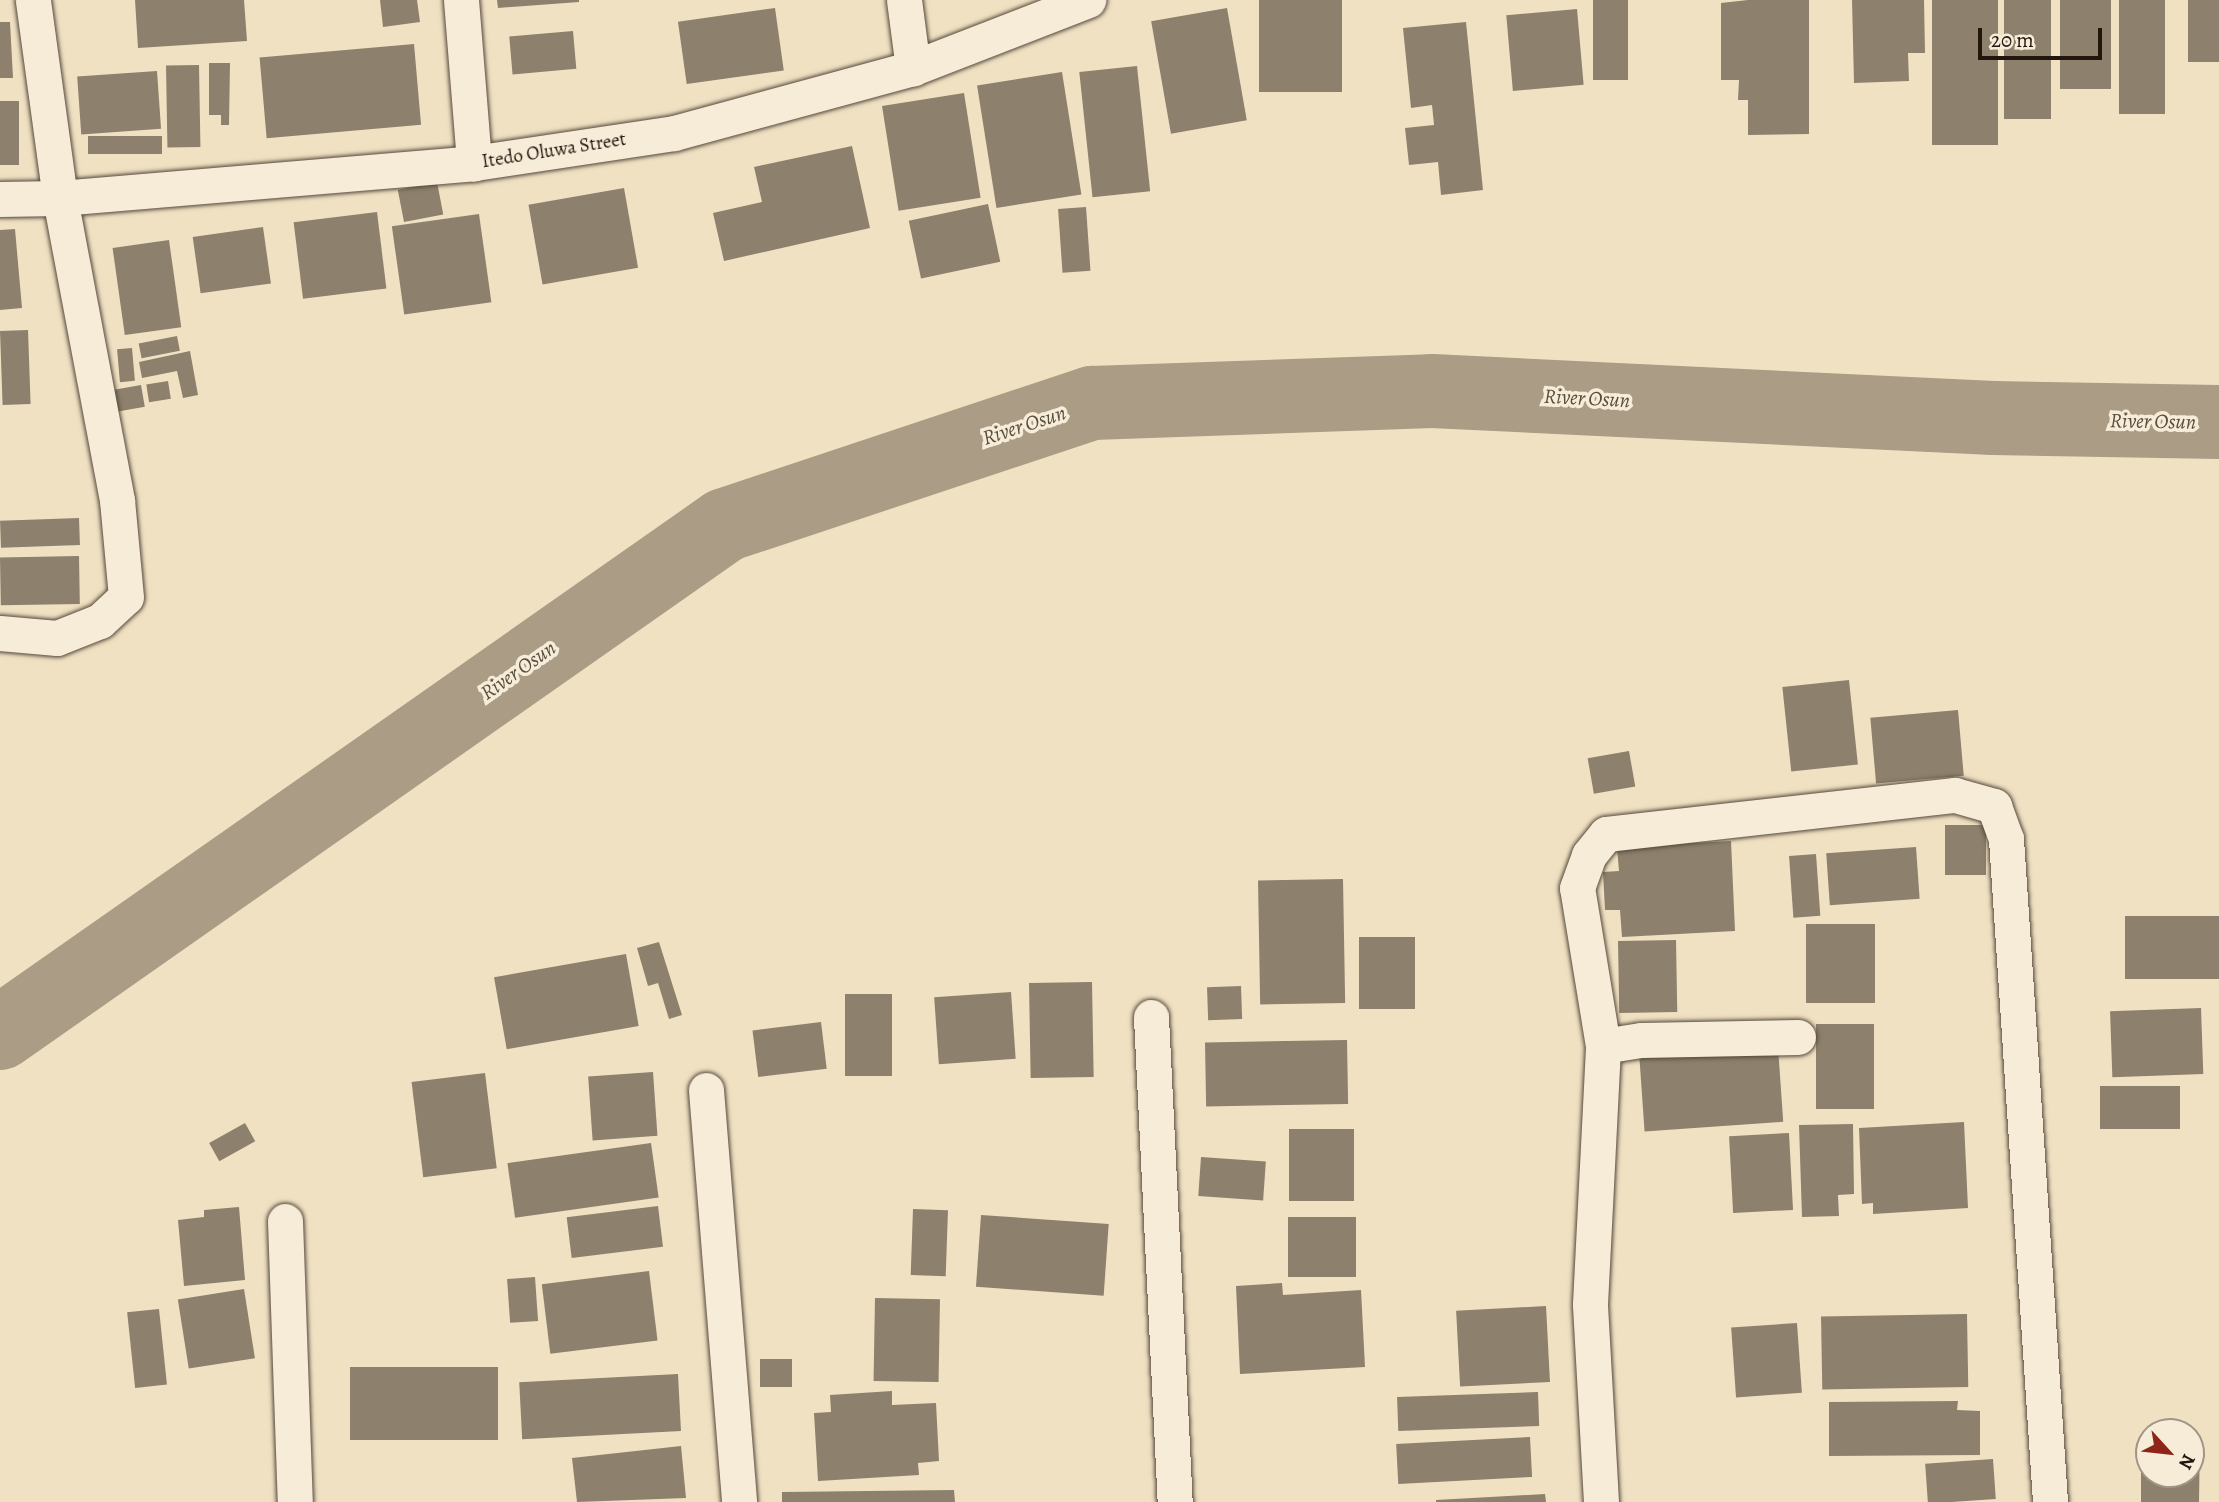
<!DOCTYPE html>
<style>
body{margin:0}
#map{position:relative;width:2219px;height:1502px;overflow:hidden;background:#f1e1c3;font-family:Alegreya,serif}
div>[style]{position:absolute}
.river>*{height:74px;margin:-37px;padding:0 37px;transform-origin:37px;border-radius:37px;background:#aa9c85}
.building>*{inset:0;background:#8d806c;transform-origin:0 0}
.roads{filter:drop-shadow(0 0 2px #54493b) drop-shadow(0 0 2px #54493b)}
.street>*{height:35px;margin:-17.5px;padding:0 17.5px;transform-origin:17.5px;border-radius:17.5px;background:#f6ecd8}
span{translate:-50% -50%;white-space:nowrap;text-align:center;line-height:1.15;-webkit-text-stroke:7px #f6ecd8;paint-order:stroke}
.street-label{font-size:19px;color:#20160e}
.water-label{font-size:21px;color:#574c3e;font-style:italic}
.north{position:absolute;left:2135px;top:1418px;width:70px;height:70px;box-sizing:border-box;background:#f6ecd8;border:2px solid #a09687;border-radius:50%;rotate:117deg;font-size:19px;font-weight:700;line-height:28px;text-align:center;color:#20160e}
.north::after{content:'';display:block;margin:auto;width:24px;height:32px;background:#8f2418;clip-path:polygon(50% 0,100% 100%,50% 72%,0 100%)}
.scale{position:absolute;left:1978px;top:28px;width:124px;height:32px;box-sizing:border-box;border:4px solid #20160e;border-top:0;padding-left:9px;font-size:21px;line-height:24px;white-space:nowrap;color:#20160e;-webkit-text-stroke:5px #f6ecd8;paint-order:stroke}
</style>
<div id="map">
<div class="river">
<div style="left:0;top:1033px;width:885px;rotate:-35.02deg"></div>
<div style="left:725px;top:525px;width:387px;rotate:-18.4deg"></div>
<div style="left:1092px;top:403px;width:340px;rotate:-2deg"></div>
<div style="left:1432px;top:391px;width:562px;rotate:2.76deg"></div>
<div style="left:1993px;top:418px;width:226px;rotate:1deg"></div>
</div>
<div class="building">
<div style="clip-path:polygon(135px 0,244px 0,247px 41px,138px 48px)"></div>
<div style="clip-path:polygon(380px 0,417px 0,420px 22px,383px 27px)"></div>
<div style="clip-path:polygon(497px 0,579px 0,579px 2px,498px 8px)"></div>
<div style="left:1259px;top:0;width:83px;height:92px"></div>
<div style="left:1593px;top:0;width:35px;height:80px"></div>
<div style="clip-path:polygon(1748px 0,1809px 0,1809px 134px,1748px 135px,1748px 100px,1738px 100px,1739px 80px,1721px 80px,1721px 3px)"></div>
<div style="clip-path:polygon(1852px 0,1924px 0,1925px 53px,1908px 53px,1909px 81px,1854px 83px)"></div>
<div style="left:1932px;top:0;width:66px;height:145px"></div>
<div style="left:2004px;top:0;width:47px;height:119px"></div>
<div style="left:2060px;top:0;width:51px;height:89px"></div>
<div style="left:2119px;top:0;width:46px;height:114px"></div>
<div style="left:2188px;top:0;width:31px;height:62px"></div>
<div style="left:775px;top:8px;width:63px;height:98px;rotate:82deg"></div>
<div style="left:1227px;top:8px;width:114px;height:77px;rotate:80deg"></div>
<div style="left:1577px;top:9px;width:76px;height:71px;rotate:85deg"></div>
<div style="clip-path:polygon(0 22px,10px 22px,13px 78px,0 78px)"></div>
<div style="clip-path:polygon(1466px 22px,1483px 190px,1441px 195px,1438px 162px,1409px 165px,1405px 128px,1434px 125px,1432px 105px,1411px 108px,1403px 28px)"></div>
<div style="left:573px;top:31px;width:38px;height:64px;rotate:85deg"></div>
<div style="left:414px;top:44px;width:81px;height:155px;rotate:85deg"></div>
<div style="clip-path:polygon(209px 63px,230px 63px,229px 125px,221px 125px,221px 115px,209px 115px)"></div>
<div style="left:199px;top:65px;width:82px;height:33px;rotate:89deg"></div>
<div style="left:1137px;top:66px;width:126px;height:58px;rotate:84deg"></div>
<div style="left:157px;top:71px;width:58px;height:80px;rotate:86deg"></div>
<div style="left:1062px;top:72px;width:124px;height:86px;rotate:81deg"></div>
<div style="left:964px;top:93px;width:106px;height:83px;rotate:81deg"></div>
<div style="left:0;top:101px;width:19px;height:64px"></div>
<div style="left:162px;top:136px;width:18px;height:74px;rotate:90deg"></div>
<div style="clip-path:polygon(852px 146px,870px 228px,724px 261px,713px 213px,762px 202px,754px 167px)"></div>
<div style="left:437px;top:182px;width:33px;height:40px;rotate:79deg"></div>
<div style="left:624px;top:188px;width:81px;height:97px;rotate:80deg"></div>
<div style="left:988px;top:204px;width:59px;height:81px;rotate:78deg"></div>
<div style="left:1086px;top:207px;width:64px;height:28px;rotate:86deg"></div>
<div style="left:377px;top:212px;width:77px;height:84px;rotate:83deg"></div>
<div style="left:479px;top:214px;width:89px;height:88px;rotate:82deg"></div>
<div style="left:263px;top:227px;width:57px;height:71px;rotate:82deg"></div>
<div style="clip-path:polygon(15px 229px,22px 308px,0 310px,0 230px)"></div>
<div style="left:169px;top:240px;width:88px;height:57px;rotate:82deg"></div>
<div style="left:28px;top:330px;width:74px;height:28px;rotate:88deg"></div>
<div style="left:177px;top:336px;width:15px;height:39px;rotate:79deg"></div>
<div style="left:132px;top:348px;width:33px;height:15px;rotate:85deg"></div>
<div style="clip-path:polygon(190px 351px,198px 395px,183px 398px,177px 371px,142px 378px,139px 362px)"></div>
<div style="left:168px;top:381px;width:18px;height:22px;rotate:81deg"></div>
<div style="left:141px;top:385px;width:22px;height:30px;rotate:80deg"></div>
<div style="left:79px;top:518px;width:27px;height:79px;rotate:88deg"></div>
<div style="left:79px;top:556px;width:48px;height:79px;rotate:89deg"></div>
<div style="left:1849px;top:680px;width:85px;height:67px;rotate:84deg"></div>
<div style="left:1958px;top:710px;width:66px;height:88px;rotate:85deg"></div>
<div style="left:1629px;top:751px;width:36px;height:42px;rotate:80deg"></div>
<div style="left:1986px;top:825px;width:50px;height:41px;rotate:90deg"></div>
<div style="clip-path:polygon(1731px 841px,1735px 931px,1622px 937px,1620px 910px,1605px 910px,1603px 872px,1619px 871px,1617px 847px)"></div>
<div style="left:1916px;top:847px;width:52px;height:90px;rotate:86deg"></div>
<div style="left:1816px;top:854px;width:62px;height:27px;rotate:86deg"></div>
<div style="left:1343px;top:879px;width:124px;height:85px;rotate:89deg"></div>
<div style="left:2219px;top:916px;width:63px;height:94px;rotate:90deg"></div>
<div style="left:1806px;top:924px;width:69px;height:79px"></div>
<div style="left:1415px;top:937px;width:72px;height:56px;rotate:90deg"></div>
<div style="left:1676px;top:940px;width:72px;height:58px;rotate:89deg"></div>
<div style="clip-path:polygon(659px 942px,682px 1015px,669px 1019px,658px 983px,648px 986px,637px 948px)"></div>
<div style="left:626px;top:954px;width:73px;height:134px;rotate:80deg"></div>
<div style="left:1092px;top:982px;width:95px;height:63px;rotate:89deg"></div>
<div style="left:1241px;top:986px;width:33px;height:34px;rotate:88deg"></div>
<div style="left:1011px;top:992px;width:67px;height:77px;rotate:86deg"></div>
<div style="left:845px;top:994px;width:47px;height:82px"></div>
<div style="left:2201px;top:1008px;width:66px;height:91px;rotate:88deg"></div>
<div style="left:821px;top:1022px;width:47px;height:69px;rotate:83deg"></div>
<div style="left:1816px;top:1024px;width:58px;height:85px"></div>
<div style="left:1347px;top:1040px;width:64px;height:142px;rotate:89deg"></div>
<div style="left:1778px;top:1047px;width:75px;height:139px;rotate:86deg"></div>
<div style="left:653px;top:1072px;width:64px;height:65px;rotate:86deg"></div>
<div style="left:485px;top:1073px;width:96px;height:74px;rotate:83deg"></div>
<div style="left:2100px;top:1086px;width:80px;height:43px"></div>
<div style="clip-path:polygon(1964px 1122px,1968px 1208px,1873px 1214px,1873px 1203px,1862px 1204px,1859px 1128px)"></div>
<div style="left:245px;top:1123px;width:21px;height:41px;rotate:61deg"></div>
<div style="clip-path:polygon(1853px 1124px,1854px 1194px,1838px 1195px,1839px 1216px,1802px 1217px,1799px 1125px)"></div>
<div style="left:1289px;top:1129px;width:65px;height:72px"></div>
<div style="left:1789px;top:1133px;width:77px;height:60px;rotate:87deg"></div>
<div style="left:651px;top:1143px;width:55px;height:145px;rotate:82deg"></div>
<div style="left:1201px;top:1157px;width:65px;height:39px;rotate:4deg"></div>
<div style="left:658px;top:1206px;width:41px;height:92px;rotate:83deg"></div>
<div style="clip-path:polygon(239px 1207px,245px 1280px,184px 1286px,178px 1220px,204px 1217px,204px 1210px)"></div>
<div style="left:913px;top:1209px;width:35px;height:66px;rotate:2deg"></div>
<div style="left:981px;top:1215px;width:128px;height:72px;rotate:4deg"></div>
<div style="left:1288px;top:1217px;width:68px;height:60px"></div>
<div style="left:649px;top:1271px;width:70px;height:108px;rotate:83deg"></div>
<div style="left:535px;top:1277px;width:44px;height:28px;rotate:86deg"></div>
<div style="clip-path:polygon(1282px 1283px,1283px 1295px,1361px 1290px,1365px 1367px,1240px 1374px,1236px 1286px)"></div>
<div style="left:244px;top:1289px;width:70px;height:67px;rotate:81deg"></div>
<div style="left:875px;top:1298px;width:65px;height:83px;rotate:1deg"></div>
<div style="left:1546px;top:1306px;width:76px;height:90px;rotate:87deg"></div>
<div style="left:159px;top:1309px;width:76px;height:32px;rotate:84deg"></div>
<div style="left:1967px;top:1314px;width:73px;height:146px;rotate:89deg"></div>
<div style="left:1797px;top:1323px;width:70px;height:66px;rotate:86deg"></div>
<div style="left:760px;top:1359px;width:32px;height:28px"></div>
<div style="left:350px;top:1367px;width:148px;height:73px"></div>
<div style="left:678px;top:1374px;width:57px;height:159px;rotate:87deg"></div>
<div style="clip-path:polygon(892px 1391px,892px 1405px,936px 1403px,939px 1461px,918px 1463px,919px 1475px,818px 1481px,814px 1413px,831px 1412px,830px 1395px)"></div>
<div style="left:1538px;top:1392px;width:34px;height:141px;rotate:88deg"></div>
<div style="clip-path:polygon(1958px 1401px,1957px 1410px,1980px 1411px,1980px 1455px,1829px 1456px,1829px 1402px)"></div>
<div style="left:1530px;top:1437px;width:40px;height:134px;rotate:87deg"></div>
<div style="clip-path:polygon(2141px 1437px,2149px 1437px,2149px 1474px,2191px 1474px,2191px 1437px,2200px 1437px,2199px 1502px,2141px 1502px)"></div>
<div style="clip-path:polygon(681px 1446px,686px 1498px,577px 1502px,572px 1458px)"></div>
<div style="left:1993px;top:1459px;width:40px;height:68px;rotate:86deg"></div>
<div style="clip-path:polygon(954px 1490px,955px 1502px,782px 1502px,782px 1492px)"></div>
<div style="clip-path:polygon(1545px 1494px,1546px 1502px,1436px 1502px,1436px 1500px)"></div>
</div>
<div class="roads">
<div class="street">
<div style="left:461px;top:0;width:164px;rotate:85.4deg"></div>
<div style="left:904px;top:0;width:69px;rotate:82.5deg"></div>
<div style="left:0;top:199px;width:60px;rotate:-1deg"></div>
<div style="left:60px;top:198px;width:415px;rotate:-4.8deg"></div>
<div style="left:474px;top:163px;width:202px;rotate:-8.5deg"></div>
<div style="left:674px;top:133px;width:248px;rotate:-15.2deg"></div>
<div style="left:913px;top:68px;width:188px;rotate:-21.2deg"></div>
<div style="left:0;top:633px;width:57px;rotate:5deg"></div>
<div style="left:57px;top:638px;width:46px;rotate:-21.6deg"></div>
<div style="left:100px;top:621px;width:35px;rotate:-43deg"></div>
<div style="left:126px;top:597px;width:97px;rotate:-95.3deg"></div>
<div style="left:117px;top:500px;width:307px;rotate:-100.7deg"></div>
<div style="left:60px;top:198px;width:200px;rotate:-97.8deg"></div>
<div style="left:1151px;top:1017px;width:486px;rotate:87.2deg"></div>
<div style="left:1603px;top:1046px;width:160px;rotate:-99.3deg"></div>
<div style="left:1577px;top:888px;width:35px;rotate:-70deg"></div>
<div style="left:1589px;top:855px;width:27px;rotate:-51deg"></div>
<div style="left:1606px;top:834px;width:351px;rotate:-6.4deg"></div>
<div style="left:1955px;top:795px;width:41px;rotate:15.8deg"></div>
<div style="left:1994px;top:806px;width:35px;rotate:70deg"></div>
<div style="left:2006px;top:839px;width:664px;rotate:86.2deg"></div>
<div style="left:706px;top:1090px;width:413px;rotate:85.4deg"></div>
<div style="left:285px;top:1221px;width:281px;rotate:88deg"></div>
<div style="left:1601px;top:1502px;width:198px;rotate:-93.2deg"></div>
<div style="left:1590px;top:1304px;width:258px;rotate:-87.1deg"></div>
<div style="left:1603px;top:1046px;width:38px;rotate:-9deg"></div>
<div style="left:1641px;top:1040px;width:157px;rotate:-1.1deg"></div>
</div>
</div>
<div class="street-label">
<span style="left:554px;top:151px;rotate:-9deg">Itedo Oluwa Street</span>
</div>
<div class="water-label">
<span style="left:1587px;top:398px;rotate:3deg">River Osun</span>
<span style="left:2153px;top:421px;rotate:1deg">River Osun</span>
<span style="left:1024px;top:425px;rotate:-18deg">River Osun</span>
<span style="left:518px;top:670px;rotate:-35deg">River Osun</span>
</div>
<div class="north">N</div>
<div class="scale">20 m</div>
</div>
